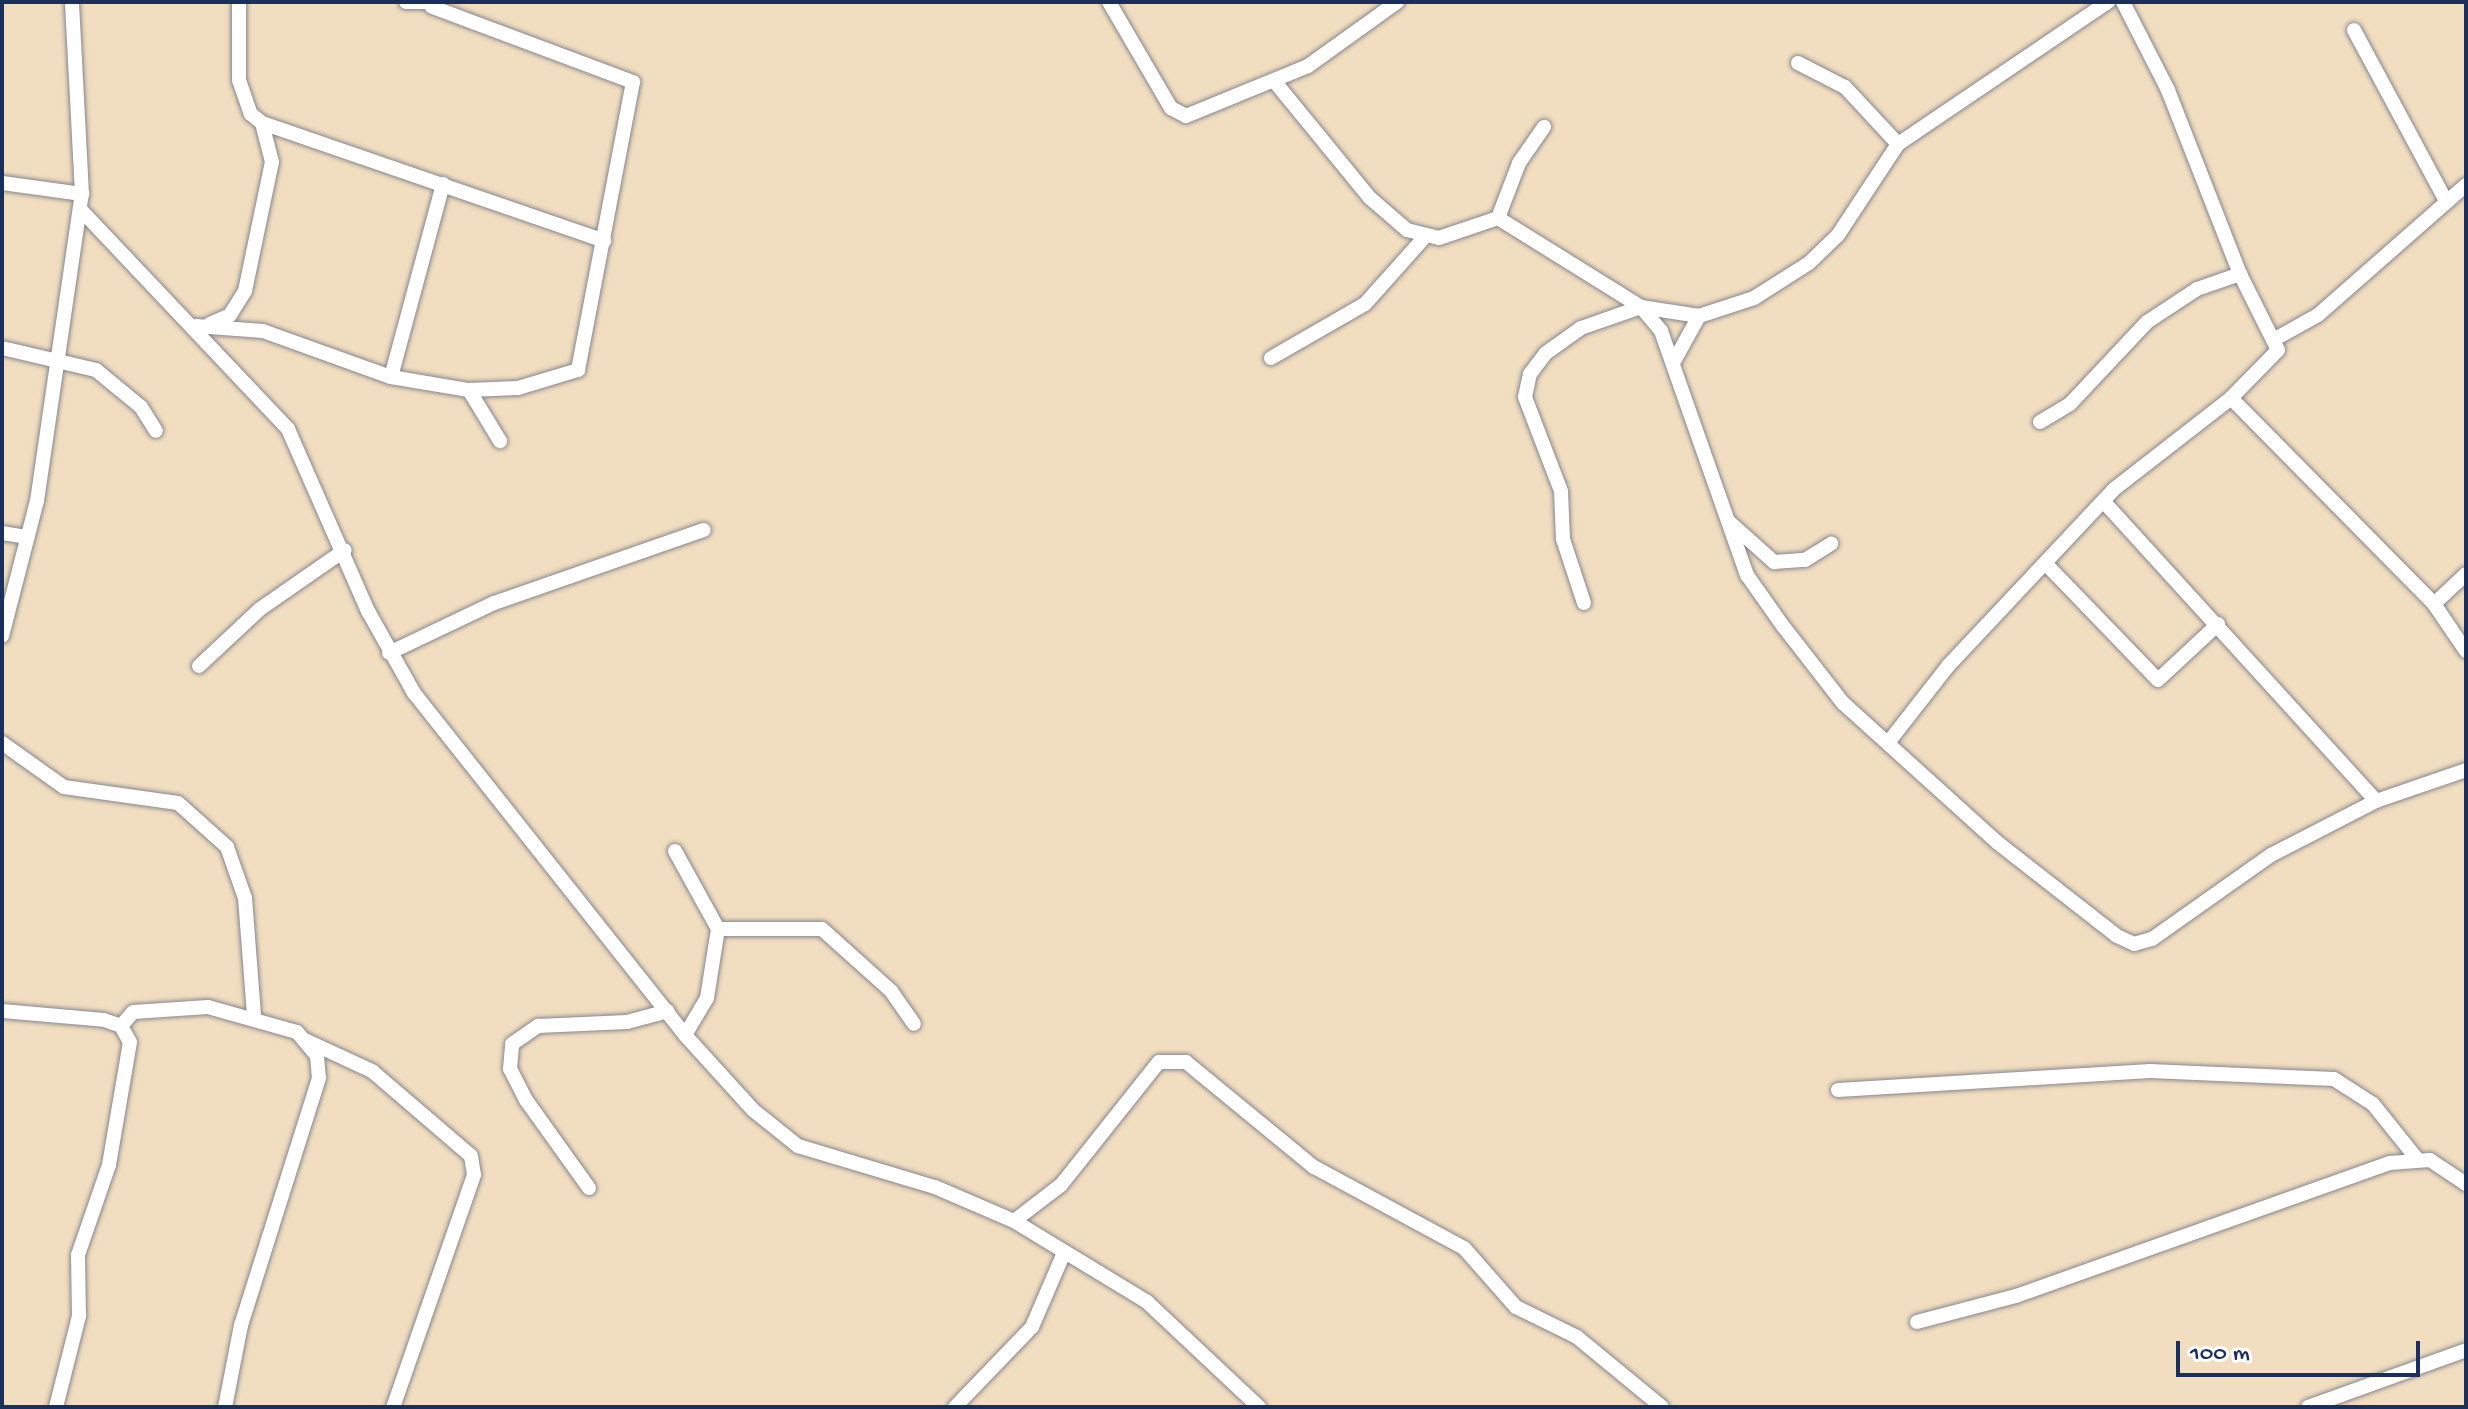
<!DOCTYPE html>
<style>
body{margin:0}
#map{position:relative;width:2468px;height:1409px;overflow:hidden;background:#f1ddbf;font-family:"Gochi Hand",sans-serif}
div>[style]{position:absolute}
.roads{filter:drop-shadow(0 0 2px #86868e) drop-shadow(0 0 2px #86868e)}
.street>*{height:14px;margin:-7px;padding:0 7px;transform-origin:7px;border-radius:7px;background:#fff}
span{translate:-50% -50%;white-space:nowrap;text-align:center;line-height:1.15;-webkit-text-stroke:8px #fff;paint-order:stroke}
.frame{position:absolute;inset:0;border:4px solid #1b2f5e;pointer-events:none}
.scale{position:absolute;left:2176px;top:1341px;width:244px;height:36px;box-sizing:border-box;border:4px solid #1b2f5e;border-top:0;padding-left:10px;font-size:24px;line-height:28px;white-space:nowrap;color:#1b2f5e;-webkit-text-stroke:6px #fff;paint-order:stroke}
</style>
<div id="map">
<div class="roads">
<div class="street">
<div style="left:239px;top:2px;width:78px;rotate:90deg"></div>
<div style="left:239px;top:80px;width:36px;rotate:71deg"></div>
<div style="left:251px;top:114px;width:14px;rotate:39deg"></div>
<div style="left:262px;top:123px;width:362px;rotate:19deg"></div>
<div style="left:406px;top:2px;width:30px"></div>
<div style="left:1109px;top:2px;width:123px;rotate:59.7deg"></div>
<div style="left:1171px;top:108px;width:17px;rotate:28deg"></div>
<div style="left:1186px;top:116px;width:132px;rotate:-22.3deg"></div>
<div style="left:1308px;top:66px;width:110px;rotate:-35.7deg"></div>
<div style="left:2354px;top:30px;width:192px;rotate:61.7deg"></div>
<div style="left:1798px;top:63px;width:53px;rotate:27.1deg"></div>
<div style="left:1845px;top:87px;width:78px;rotate:47.1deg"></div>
<div style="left:1275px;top:82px;width:150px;rotate:50.7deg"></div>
<div style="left:1370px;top:198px;width:49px;rotate:40.9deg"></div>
<div style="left:1407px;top:230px;width:33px;rotate:14deg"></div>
<div style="left:1439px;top:238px;width:62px;rotate:-18.7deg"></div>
<div style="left:1498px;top:218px;width:168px;rotate:31.9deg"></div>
<div style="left:1641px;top:307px;width:59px;rotate:8.8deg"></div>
<div style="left:1699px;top:316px;width:58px;rotate:-18.1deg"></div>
<div style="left:1754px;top:298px;width:65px;rotate:-32.5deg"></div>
<div style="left:1809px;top:263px;width:40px;rotate:-44deg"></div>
<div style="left:1838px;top:235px;width:109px;rotate:-56.6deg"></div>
<div style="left:1898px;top:144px;width:254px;rotate:-34.1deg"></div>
<div style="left:2px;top:183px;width:81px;rotate:7.8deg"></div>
<div style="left:80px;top:209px;width:303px;rotate:46.6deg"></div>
<div style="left:288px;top:429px;width:199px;rotate:66.3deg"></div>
<div style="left:368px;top:611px;width:94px;rotate:60.7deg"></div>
<div style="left:414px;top:693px;width:436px;rotate:51.6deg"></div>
<div style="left:685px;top:1035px;width:101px;rotate:47.8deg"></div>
<div style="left:753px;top:1110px;width:58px;rotate:38.7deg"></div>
<div style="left:798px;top:1146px;width:143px;rotate:16.7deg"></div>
<div style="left:935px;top:1187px;width:86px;rotate:23.3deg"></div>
<div style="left:1014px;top:1221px;width:156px;rotate:31.3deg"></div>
<div style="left:1147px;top:1302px;width:154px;rotate:43.2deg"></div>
<div style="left:1498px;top:218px;width:59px;rotate:-69.1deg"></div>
<div style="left:1519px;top:163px;width:44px;rotate:-55.2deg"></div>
<div style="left:210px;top:324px;width:22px;rotate:-24deg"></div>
<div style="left:230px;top:315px;width:28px;rotate:-58deg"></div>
<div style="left:245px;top:291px;width:132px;rotate:-78.2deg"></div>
<div style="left:272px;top:162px;width:40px;rotate:-104.4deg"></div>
<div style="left:196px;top:326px;width:67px;rotate:4.3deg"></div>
<div style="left:263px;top:331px;width:136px;rotate:19.8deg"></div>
<div style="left:391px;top:377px;width:79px;rotate:9.5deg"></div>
<div style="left:469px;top:390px;width:49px;rotate:-2.3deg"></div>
<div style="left:518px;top:388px;width:63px;rotate:-16.7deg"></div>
<div style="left:578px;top:370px;width:293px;rotate:-79.2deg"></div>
<div style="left:633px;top:82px;width:215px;rotate:-159.5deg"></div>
<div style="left:2275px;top:339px;width:49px;rotate:-29.2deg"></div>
<div style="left:2318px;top:315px;width:197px;rotate:-41.3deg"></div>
<div style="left:2px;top:348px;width:97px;rotate:13.2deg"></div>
<div style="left:96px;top:370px;width:58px;rotate:39.4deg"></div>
<div style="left:141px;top:407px;width:28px;rotate:58deg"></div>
<div style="left:1271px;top:358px;width:108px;rotate:-29.9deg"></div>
<div style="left:1365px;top:304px;width:87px;rotate:-48.3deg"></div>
<div style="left:1673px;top:363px;width:54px;rotate:-61deg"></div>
<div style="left:391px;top:377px;width:200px;rotate:-74.9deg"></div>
<div style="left:469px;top:390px;width:60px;rotate:58.7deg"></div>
<div style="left:2231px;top:398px;width:289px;rotate:45.4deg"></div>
<div style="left:2434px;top:604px;width:57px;rotate:55.8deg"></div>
<div style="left:2040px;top:422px;width:35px;rotate:-31deg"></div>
<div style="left:2070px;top:404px;width:112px;rotate:-46.8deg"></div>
<div style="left:2147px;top:322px;width:60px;rotate:-33.4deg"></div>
<div style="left:2197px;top:289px;width:46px;rotate:-19.2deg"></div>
<div style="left:2105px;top:503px;width:403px;rotate:47.7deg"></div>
<div style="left:1728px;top:521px;width:62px;rotate:41.7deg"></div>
<div style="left:1774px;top:562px;width:31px;rotate:-4deg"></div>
<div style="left:1805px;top:560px;width:31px;rotate:-32deg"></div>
<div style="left:2px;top:533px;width:26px;rotate:9deg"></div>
<div style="left:2046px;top:564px;width:161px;rotate:46deg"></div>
<div style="left:2158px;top:680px;width:82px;rotate:-43deg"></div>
<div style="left:1584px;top:603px;width:67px;rotate:-108.2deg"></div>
<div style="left:1563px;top:539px;width:48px;rotate:-92.4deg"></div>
<div style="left:1561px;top:491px;width:101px;rotate:-111deg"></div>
<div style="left:1525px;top:397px;width:24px;rotate:-78deg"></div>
<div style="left:1530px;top:374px;width:26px;rotate:-53deg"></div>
<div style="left:1546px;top:353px;width:43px;rotate:-35.5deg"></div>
<div style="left:1581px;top:328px;width:64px;rotate:-19.3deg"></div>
<div style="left:1641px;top:307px;width:31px;rotate:50deg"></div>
<div style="left:1661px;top:331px;width:259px;rotate:70.6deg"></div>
<div style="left:1747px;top:575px;width:62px;rotate:54.8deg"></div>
<div style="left:1783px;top:626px;width:98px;rotate:52.1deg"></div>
<div style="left:1843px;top:703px;width:209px;rotate:42.1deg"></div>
<div style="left:1998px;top:843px;width:151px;rotate:38deg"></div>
<div style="left:2117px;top:936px;width:19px;rotate:25deg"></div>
<div style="left:2134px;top:944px;width:19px;rotate:-16deg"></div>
<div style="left:2152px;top:939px;width:146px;rotate:-35.2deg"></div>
<div style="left:2271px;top:855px;width:118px;rotate:-27.2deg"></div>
<div style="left:2376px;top:801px;width:95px;rotate:-19deg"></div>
<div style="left:2434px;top:604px;width:44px;rotate:-43.2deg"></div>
<div style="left:2px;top:636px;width:139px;rotate:-75.5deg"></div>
<div style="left:37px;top:501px;width:310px;rotate:-81.7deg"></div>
<div style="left:82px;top:194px;width:192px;rotate:-93deg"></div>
<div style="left:389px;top:653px;width:116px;rotate:-25.5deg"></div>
<div style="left:494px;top:603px;width:222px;rotate:-19.2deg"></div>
<div style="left:199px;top:666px;width:83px;rotate:-43.1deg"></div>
<div style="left:260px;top:609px;width:103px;rotate:-34.8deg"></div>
<div style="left:1891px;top:739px;width:93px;rotate:-52deg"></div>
<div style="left:1948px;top:666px;width:241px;rotate:-46.8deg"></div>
<div style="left:2113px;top:490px;width:150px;rotate:-37.9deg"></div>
<div style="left:2231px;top:398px;width:67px;rotate:-45.6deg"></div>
<div style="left:2278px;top:350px;width:85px;rotate:-116.6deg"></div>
<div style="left:2240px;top:274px;width:198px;rotate:-111.4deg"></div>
<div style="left:2168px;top:90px;width:99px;rotate:-117.1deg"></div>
<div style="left:2px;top:743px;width:76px;rotate:35.4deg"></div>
<div style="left:64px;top:787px;width:115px;rotate:8deg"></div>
<div style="left:178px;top:803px;width:66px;rotate:41.9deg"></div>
<div style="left:227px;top:847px;width:54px;rotate:70.6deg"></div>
<div style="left:245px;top:898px;width:117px;rotate:85.6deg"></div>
<div style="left:675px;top:851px;width:89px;rotate:61.1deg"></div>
<div style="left:718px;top:929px;width:70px;rotate:99.1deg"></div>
<div style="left:707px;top:998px;width:43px;rotate:120.7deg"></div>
<div style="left:718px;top:929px;width:104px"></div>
<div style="left:822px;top:929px;width:93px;rotate:41.9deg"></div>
<div style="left:891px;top:991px;width:40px;rotate:55.1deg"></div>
<div style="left:2px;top:1011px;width:102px;rotate:5deg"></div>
<div style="left:104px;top:1020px;width:18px;rotate:19deg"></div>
<div style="left:121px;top:1026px;width:18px;rotate:61deg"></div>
<div style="left:130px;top:1042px;width:125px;rotate:99.7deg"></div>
<div style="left:109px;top:1165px;width:95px;rotate:109deg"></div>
<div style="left:78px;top:1255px;width:61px;rotate:89.1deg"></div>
<div style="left:79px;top:1316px;width:94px;rotate:104.2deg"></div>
<div style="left:121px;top:1026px;width:18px;rotate:-49deg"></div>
<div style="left:133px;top:1012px;width:75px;rotate:-3.8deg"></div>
<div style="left:208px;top:1007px;width:92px;rotate:15.7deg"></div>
<div style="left:297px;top:1032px;width:31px;rotate:50deg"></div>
<div style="left:317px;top:1056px;width:22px;rotate:85deg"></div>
<div style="left:319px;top:1078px;width:259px;rotate:107.5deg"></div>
<div style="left:241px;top:1325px;width:84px;rotate:101deg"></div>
<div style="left:305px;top:1040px;width:74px;rotate:24.8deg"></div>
<div style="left:372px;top:1071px;width:130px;rotate:40.6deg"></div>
<div style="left:471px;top:1156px;width:19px;rotate:81deg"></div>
<div style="left:474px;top:1175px;width:246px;rotate:109.2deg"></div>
<div style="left:1838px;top:1090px;width:313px;rotate:-3.5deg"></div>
<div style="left:2150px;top:1071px;width:184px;rotate:2.5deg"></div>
<div style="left:2334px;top:1079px;width:46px;rotate:32.7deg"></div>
<div style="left:2373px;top:1104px;width:70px;rotate:51.3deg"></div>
<div style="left:589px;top:1188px;width:108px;rotate:-125.6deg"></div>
<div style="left:526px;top:1100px;width:35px;rotate:-117deg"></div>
<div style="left:510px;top:1069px;width:25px;rotate:-85deg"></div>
<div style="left:512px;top:1044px;width:32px;rotate:-35deg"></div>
<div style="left:538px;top:1026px;width:89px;rotate:-2.6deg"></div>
<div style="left:627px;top:1022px;width:42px;rotate:-15deg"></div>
<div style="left:1014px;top:1221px;width:59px;rotate:-37.5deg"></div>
<div style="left:1061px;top:1185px;width:157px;rotate:-51.5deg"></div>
<div style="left:1159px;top:1062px;width:27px"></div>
<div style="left:1186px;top:1062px;width:166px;rotate:39.4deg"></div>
<div style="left:1314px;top:1167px;width:170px;rotate:28.4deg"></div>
<div style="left:1464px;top:1248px;width:79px;rotate:48.6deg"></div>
<div style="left:1516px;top:1307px;width:68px;rotate:26.2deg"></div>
<div style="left:1577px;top:1337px;width:110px;rotate:39.5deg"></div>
<div style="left:1917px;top:1322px;width:102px;rotate:-14.7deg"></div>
<div style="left:2016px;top:1296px;width:397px;rotate:-19.6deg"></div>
<div style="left:2390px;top:1163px;width:40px;rotate:-4.3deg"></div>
<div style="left:2430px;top:1160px;width:43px;rotate:33.7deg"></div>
<div style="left:955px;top:1407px;width:111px;rotate:-46.1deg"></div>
<div style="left:1032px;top:1327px;width:78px;rotate:-66.7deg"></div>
<div style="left:2308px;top:1407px;width:168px;rotate:-19.8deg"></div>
</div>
</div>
<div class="frame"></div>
<div class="scale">100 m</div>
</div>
